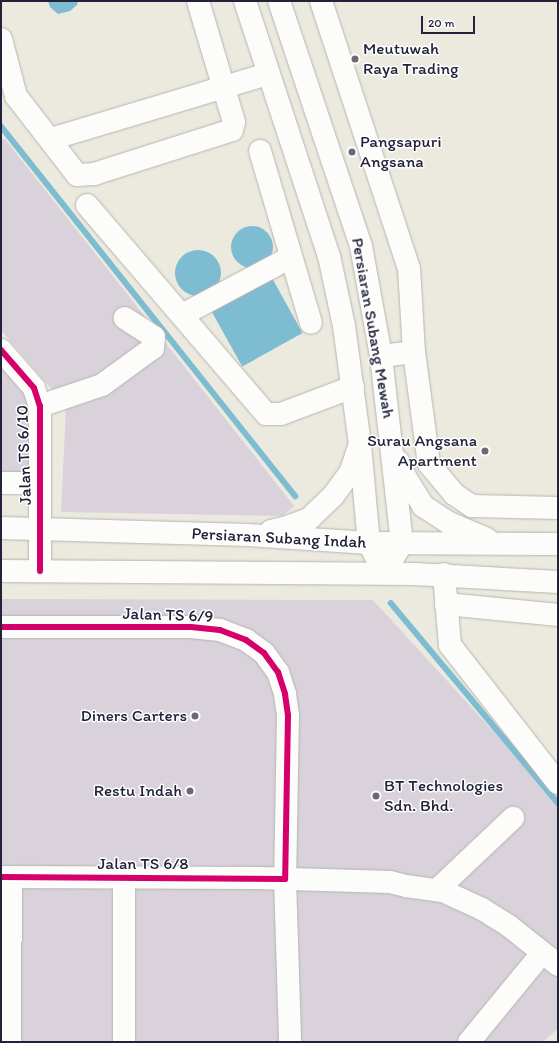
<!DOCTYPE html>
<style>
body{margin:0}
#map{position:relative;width:559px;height:1043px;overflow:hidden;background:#eceadf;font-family:Itim,sans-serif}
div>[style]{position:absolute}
.industrial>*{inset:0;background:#d9d2db}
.water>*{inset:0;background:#7ebcd2;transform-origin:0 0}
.round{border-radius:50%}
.stream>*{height:5.5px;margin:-2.75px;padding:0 2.75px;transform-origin:2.75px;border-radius:2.75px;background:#7ebcd2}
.roads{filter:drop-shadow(0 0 1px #b6b5b0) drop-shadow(0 0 1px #b6b5b0)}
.minor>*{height:22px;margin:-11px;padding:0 11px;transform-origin:11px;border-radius:11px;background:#fcfcfa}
.major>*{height:22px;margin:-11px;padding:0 11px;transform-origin:11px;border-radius:11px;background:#fcfcfa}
.cycleway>*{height:6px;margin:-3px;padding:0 3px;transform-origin:3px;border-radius:3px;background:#d6006c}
.dots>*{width:11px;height:11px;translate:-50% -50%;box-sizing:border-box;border:2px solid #fff;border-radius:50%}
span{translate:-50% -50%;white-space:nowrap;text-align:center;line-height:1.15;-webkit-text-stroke:3px #fff;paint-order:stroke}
.poi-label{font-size:17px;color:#22223b}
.left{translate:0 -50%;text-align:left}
.right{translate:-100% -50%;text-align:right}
.street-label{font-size:17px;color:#22223b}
.frame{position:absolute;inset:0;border:2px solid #22223b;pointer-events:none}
.scale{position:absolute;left:421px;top:16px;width:54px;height:18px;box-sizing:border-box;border:2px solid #22223b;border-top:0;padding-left:5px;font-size:12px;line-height:14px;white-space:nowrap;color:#22223b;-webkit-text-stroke:3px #fff;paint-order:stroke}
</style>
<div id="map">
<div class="industrial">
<div style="clip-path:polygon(1px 139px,5px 139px,294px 506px,282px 516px,61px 512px,66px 406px,1px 330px)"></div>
<div style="clip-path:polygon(1px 360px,28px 390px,34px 476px,1px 476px)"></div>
<div style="clip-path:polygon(1px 599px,373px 600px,558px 802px,558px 1029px,542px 1042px,1px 1042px)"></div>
</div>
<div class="water">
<div style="clip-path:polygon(48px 1px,78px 1px,77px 5px,70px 11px,58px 14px,50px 7px)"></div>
<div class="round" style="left:231px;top:226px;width:42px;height:42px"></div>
<div class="round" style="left:175px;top:250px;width:46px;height:46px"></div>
<div style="left:272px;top:278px;width:63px;height:69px;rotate:61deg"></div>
</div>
<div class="stream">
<div style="left:1px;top:126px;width:473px;rotate:51.5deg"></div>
<div style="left:391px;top:603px;width:261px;rotate:50.1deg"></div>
</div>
<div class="roads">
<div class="minor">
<div style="left:321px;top:1px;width:281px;rotate:71.8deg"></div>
<div style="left:409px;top:268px;width:84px;rotate:86.6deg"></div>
<div style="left:414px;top:352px;width:113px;rotate:82.4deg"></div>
<div style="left:429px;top:464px;width:39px;rotate:50deg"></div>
<div style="left:454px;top:494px;width:22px;rotate:34deg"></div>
<div style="left:472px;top:506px;width:86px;rotate:1.3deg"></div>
<div style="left:1px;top:39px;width:59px;rotate:75.3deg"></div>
<div style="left:16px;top:96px;width:100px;rotate:52.3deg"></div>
<div style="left:77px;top:175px;width:17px;rotate:-3deg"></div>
<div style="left:94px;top:174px;width:145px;rotate:-17.7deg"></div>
<div style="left:232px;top:130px;width:8px;rotate:-76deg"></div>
<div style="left:234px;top:122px;width:126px;rotate:-106.6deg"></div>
<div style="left:51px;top:139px;width:227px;rotate:-16.7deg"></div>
<div style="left:260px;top:151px;width:179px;rotate:73.5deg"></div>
<div style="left:87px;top:205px;width:275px;rotate:49.4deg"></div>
<div style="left:266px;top:414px;width:15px"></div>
<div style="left:281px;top:414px;width:77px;rotate:-20.6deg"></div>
<div style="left:182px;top:315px;width:123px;rotate:-28deg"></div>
<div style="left:1px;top:350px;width:50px;rotate:49deg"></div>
<div style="left:34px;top:388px;width:19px;rotate:72deg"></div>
<div style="left:40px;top:406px;width:165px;rotate:90deg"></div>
<div style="left:381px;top:356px;width:33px;rotate:-7deg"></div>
<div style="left:40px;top:406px;width:65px;rotate:-18.7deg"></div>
<div style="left:102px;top:385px;width:63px;rotate:-36deg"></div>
<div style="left:153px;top:348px;width:11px;rotate:-85deg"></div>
<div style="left:154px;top:337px;width:35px;rotate:-147deg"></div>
<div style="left:1px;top:483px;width:39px"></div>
<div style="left:444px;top:574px;width:71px;rotate:85.2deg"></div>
<div style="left:450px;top:645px;width:175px;rotate:52deg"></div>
<div style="left:446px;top:604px;width:113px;rotate:5.6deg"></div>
<div style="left:1px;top:627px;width:190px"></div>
<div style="left:191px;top:627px;width:29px;rotate:6deg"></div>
<div style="left:220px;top:630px;width:28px;rotate:21deg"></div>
<div style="left:246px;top:640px;width:22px;rotate:36deg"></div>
<div style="left:264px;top:653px;width:24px;rotate:54deg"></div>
<div style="left:278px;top:672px;width:23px;rotate:72deg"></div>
<div style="left:285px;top:694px;width:21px;rotate:82deg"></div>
<div style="left:288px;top:715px;width:164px;rotate:91deg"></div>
<div style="left:285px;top:879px;width:163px;rotate:88.2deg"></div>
<div style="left:1px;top:877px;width:256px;rotate:0.2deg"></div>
<div style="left:257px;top:878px;width:133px;rotate:1.7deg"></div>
<div style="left:390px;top:882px;width:16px;rotate:14deg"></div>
<div style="left:406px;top:886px;width:37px;rotate:8deg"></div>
<div style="left:443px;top:891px;width:43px;rotate:24.8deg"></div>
<div style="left:482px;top:909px;width:32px;rotate:32deg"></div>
<div style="left:509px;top:926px;width:63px;rotate:38.5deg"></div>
<div style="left:124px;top:878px;width:164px;rotate:90deg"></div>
<div style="left:437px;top:890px;width:105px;rotate:-43.5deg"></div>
<div style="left:10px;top:1042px;width:165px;rotate:-89.7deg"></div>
<div style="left:469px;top:1042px;width:115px;rotate:-50.6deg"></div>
</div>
<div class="major">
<div style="left:245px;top:1px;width:268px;rotate:71.8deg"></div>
<div style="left:329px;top:256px;width:72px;rotate:77.9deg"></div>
<div style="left:344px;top:326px;width:120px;rotate:82.3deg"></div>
<div style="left:360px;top:445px;width:98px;rotate:84.8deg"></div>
<div style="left:369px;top:543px;width:34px;rotate:63deg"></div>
<div style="left:279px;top:1px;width:258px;rotate:71.5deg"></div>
<div style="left:361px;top:246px;width:112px;rotate:79.7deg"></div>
<div style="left:381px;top:356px;width:188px;rotate:83.6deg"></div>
<div style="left:402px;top:543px;width:35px;rotate:121deg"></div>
<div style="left:398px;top:461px;width:21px;rotate:65deg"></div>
<div style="left:407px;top:480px;width:31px;rotate:58deg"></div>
<div style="left:423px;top:506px;width:31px;rotate:33deg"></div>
<div style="left:449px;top:523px;width:41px;rotate:22.8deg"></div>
<div style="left:1px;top:528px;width:247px;rotate:1.6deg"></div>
<div style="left:248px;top:535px;width:121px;rotate:3.8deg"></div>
<div style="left:369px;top:543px;width:189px;rotate:0.3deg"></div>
<div style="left:271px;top:531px;width:13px;rotate:-13deg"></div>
<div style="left:284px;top:528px;width:27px;rotate:-20deg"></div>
<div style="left:309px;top:519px;width:33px;rotate:-44deg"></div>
<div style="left:333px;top:496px;width:31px;rotate:-54deg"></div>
<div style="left:351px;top:471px;width:23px;rotate:-72deg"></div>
<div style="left:1px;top:571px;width:414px;rotate:0.4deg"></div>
<div style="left:415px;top:574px;width:143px;rotate:3.2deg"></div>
</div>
</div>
<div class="cycleway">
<div style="left:1px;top:350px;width:50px;rotate:49deg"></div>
<div style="left:34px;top:388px;width:19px;rotate:72deg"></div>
<div style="left:40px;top:406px;width:165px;rotate:90deg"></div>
<div style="left:1px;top:627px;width:190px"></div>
<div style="left:191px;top:627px;width:29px;rotate:6deg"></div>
<div style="left:220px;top:630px;width:28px;rotate:21deg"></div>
<div style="left:246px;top:640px;width:22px;rotate:36deg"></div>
<div style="left:264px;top:653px;width:24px;rotate:54deg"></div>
<div style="left:278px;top:672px;width:23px;rotate:72deg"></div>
<div style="left:285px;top:694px;width:21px;rotate:82deg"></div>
<div style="left:288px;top:715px;width:164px;rotate:91deg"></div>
<div style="left:285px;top:879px;width:284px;rotate:-179.6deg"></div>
</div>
<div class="dots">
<div style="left:355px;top:59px;background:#696874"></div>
<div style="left:352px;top:152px;background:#696874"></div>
<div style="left:485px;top:451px;background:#696874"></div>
<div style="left:195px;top:716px;background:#696874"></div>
<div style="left:190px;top:791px;background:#696874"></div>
<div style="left:376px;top:796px;background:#696874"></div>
</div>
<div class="poi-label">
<span class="left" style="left:363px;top:59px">Meutuwah<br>Raya Trading</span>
<span class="left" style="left:360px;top:152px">Pangsapuri<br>Angsana</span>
<span class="right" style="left:477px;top:451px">Surau Angsana<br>Apartment</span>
<span class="right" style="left:187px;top:716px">Diners Carters</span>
<span class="left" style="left:384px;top:796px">BT Technologies<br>Sdn. Bhd.</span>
<span class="right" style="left:182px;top:791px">Restu Indah</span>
</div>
<div class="street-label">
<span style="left:373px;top:328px;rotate:80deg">Persiaran Subang Mewah</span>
<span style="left:24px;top:455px;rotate:-92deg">Jalan TS 6/10</span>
<span style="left:279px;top:538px;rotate:3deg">Persiaran Subang Indah</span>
<span style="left:168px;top:615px;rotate:2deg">Jalan TS 6/9</span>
<span style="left:143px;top:864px">Jalan TS 6/8</span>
</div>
<div class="frame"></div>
<div class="scale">20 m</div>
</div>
